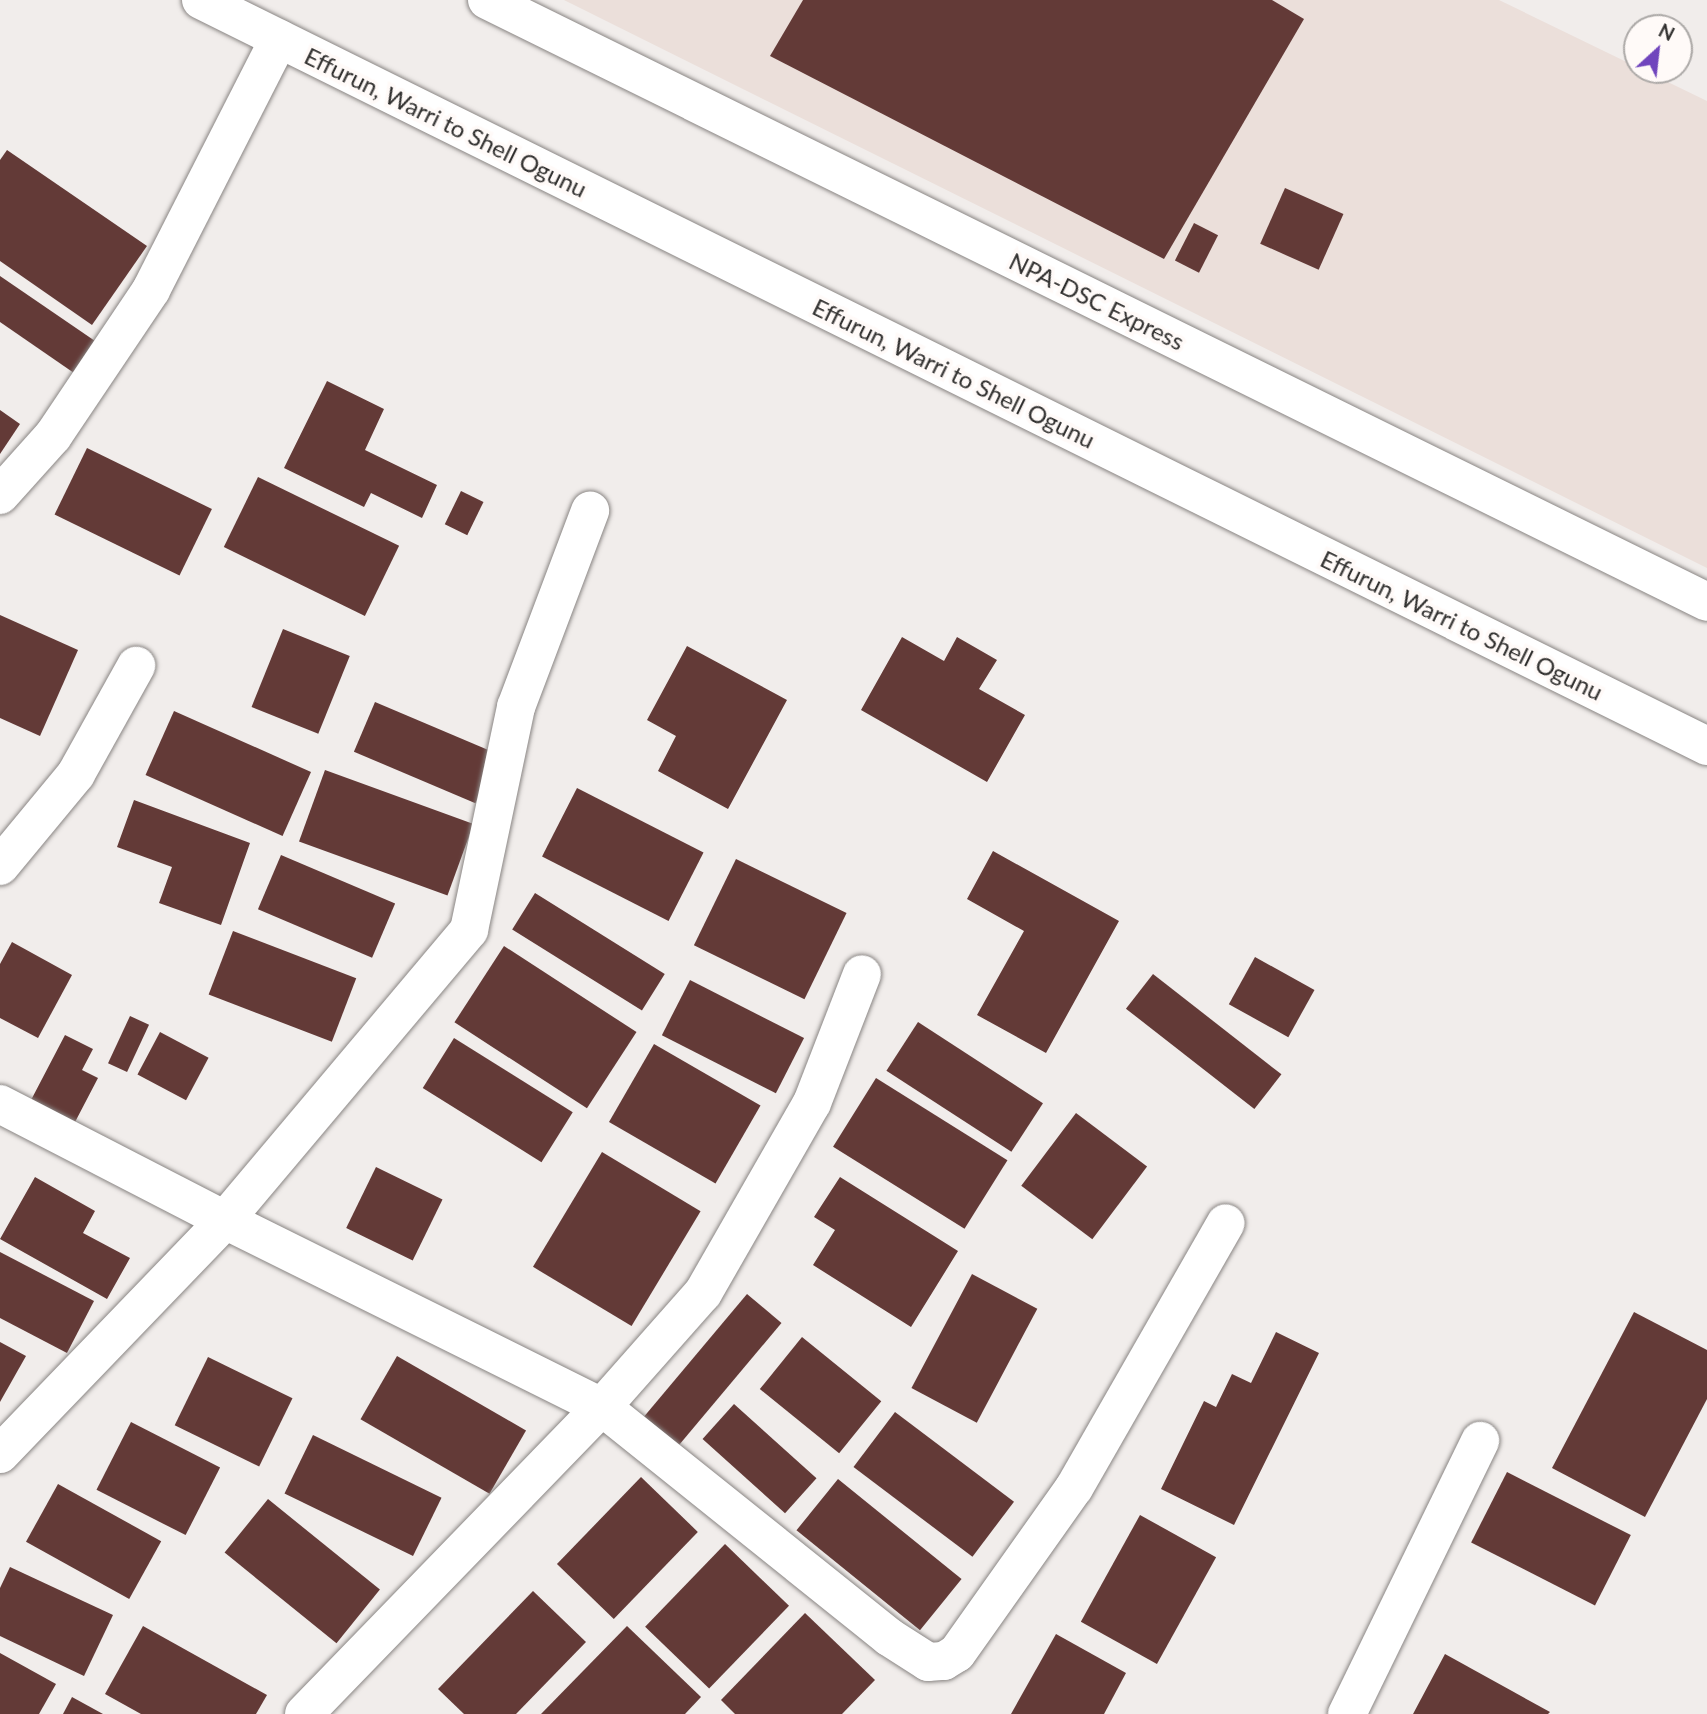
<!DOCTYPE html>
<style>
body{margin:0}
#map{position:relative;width:1707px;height:1714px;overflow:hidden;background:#f1edeb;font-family:Lato,sans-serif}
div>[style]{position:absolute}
.built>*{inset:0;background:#ebdfda}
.building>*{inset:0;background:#633a37;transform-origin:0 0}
.roads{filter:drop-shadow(0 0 2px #898583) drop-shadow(0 0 2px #898583)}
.minor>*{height:38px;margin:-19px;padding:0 19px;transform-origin:19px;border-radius:19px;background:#fff}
.major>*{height:38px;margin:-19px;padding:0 19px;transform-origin:19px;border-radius:19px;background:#fff}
span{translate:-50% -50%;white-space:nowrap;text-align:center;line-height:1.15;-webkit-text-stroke:7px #fffaf8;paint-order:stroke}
.street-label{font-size:24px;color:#302f2e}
.north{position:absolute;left:1623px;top:14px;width:70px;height:70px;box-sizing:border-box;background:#fffaf8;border:2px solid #aca9a7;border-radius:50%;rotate:27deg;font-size:19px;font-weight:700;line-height:28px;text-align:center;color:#302f2e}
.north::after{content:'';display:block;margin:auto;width:24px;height:32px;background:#7045bd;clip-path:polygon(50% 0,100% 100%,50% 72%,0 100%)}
</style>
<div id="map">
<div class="built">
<div style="clip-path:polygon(564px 0,1499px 0,1707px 101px,1707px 568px)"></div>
</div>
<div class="building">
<div style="clip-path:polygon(803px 0,1272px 0,1304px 19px,1164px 259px,770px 56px)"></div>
<div style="clip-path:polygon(7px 150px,147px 246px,92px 325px,0 261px,0 160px)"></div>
<div style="left:1285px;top:188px;width:64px;height:61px;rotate:24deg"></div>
<div style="left:1194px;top:223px;width:27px;height:42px;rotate:27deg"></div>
<div style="clip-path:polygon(0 276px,95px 341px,74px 373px,0 322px)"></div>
<div style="clip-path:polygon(327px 381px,384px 409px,365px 450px,437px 485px,422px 518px,371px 493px,364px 507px,284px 468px)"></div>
<div style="clip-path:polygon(0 410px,20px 424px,0 454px)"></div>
<div style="left:87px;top:448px;width:139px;height:74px;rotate:26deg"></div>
<div style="left:258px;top:477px;width:157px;height:78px;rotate:26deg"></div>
<div style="left:461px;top:491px;width:25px;height:37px;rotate:26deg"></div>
<div style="clip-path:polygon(0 615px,78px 650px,40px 736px,0 718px)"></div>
<div style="left:283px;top:629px;width:72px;height:84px;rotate:22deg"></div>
<div style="clip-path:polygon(902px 637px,944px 661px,957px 637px,997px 660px,979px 689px,1025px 715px,987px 782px,861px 710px)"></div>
<div style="clip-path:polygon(687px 646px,787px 700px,728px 809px,658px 771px,676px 736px,647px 720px)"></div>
<div style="left:375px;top:702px;width:132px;height:54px;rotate:23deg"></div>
<div style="left:174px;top:711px;width:150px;height:70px;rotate:24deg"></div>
<div style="left:325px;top:770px;width:158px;height:76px;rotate:20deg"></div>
<div style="left:577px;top:788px;width:142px;height:77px;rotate:27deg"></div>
<div style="clip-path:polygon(134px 800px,250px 843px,221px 925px,159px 903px,172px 867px,117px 847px)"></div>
<div style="clip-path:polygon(993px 851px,1119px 921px,1046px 1053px,977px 1015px,1024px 931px,967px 899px)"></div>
<div style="left:281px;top:855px;width:124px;height:59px;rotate:23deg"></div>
<div style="left:736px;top:859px;width:123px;height:96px;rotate:26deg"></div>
<div style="left:535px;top:893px;width:153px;height:43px;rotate:32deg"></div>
<div style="left:233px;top:931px;width:132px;height:68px;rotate:21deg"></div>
<div style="clip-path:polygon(12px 942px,72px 975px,38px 1038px,0 1018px,0 964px)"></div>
<div style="left:504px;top:946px;width:158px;height:91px;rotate:33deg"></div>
<div style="left:1255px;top:957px;width:68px;height:54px;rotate:29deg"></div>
<div style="left:1153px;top:974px;width:163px;height:44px;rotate:38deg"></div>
<div style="left:690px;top:980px;width:128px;height:62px;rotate:27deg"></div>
<div style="left:130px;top:1016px;width:21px;height:52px;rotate:25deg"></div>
<div style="left:918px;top:1022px;width:149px;height:58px;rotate:33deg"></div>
<div style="left:160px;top:1032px;width:55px;height:48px;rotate:28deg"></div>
<div style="clip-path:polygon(65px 1035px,93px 1049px,82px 1070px,98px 1078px,74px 1124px,30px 1102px)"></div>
<div style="left:454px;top:1038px;width:140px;height:59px;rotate:32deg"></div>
<div style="left:654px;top:1044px;width:123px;height:90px;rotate:30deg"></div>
<div style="left:876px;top:1078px;width:155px;height:81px;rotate:32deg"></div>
<div style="left:1076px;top:1113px;width:89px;height:91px;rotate:37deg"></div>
<div style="left:602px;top:1152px;width:115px;height:134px;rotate:31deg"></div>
<div style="left:376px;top:1167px;width:74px;height:68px;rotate:26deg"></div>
<div style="clip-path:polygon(35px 1177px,95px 1211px,83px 1233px,130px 1258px,107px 1299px,0 1239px)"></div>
<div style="clip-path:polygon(840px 1177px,958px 1251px,911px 1327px,813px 1265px,835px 1230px,814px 1217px)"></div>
<div style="clip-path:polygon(0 1252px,94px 1301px,67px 1353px,0 1318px)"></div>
<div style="left:972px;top:1274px;width:74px;height:129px;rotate:28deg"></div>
<div style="left:747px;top:1294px;width:45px;height:160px;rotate:40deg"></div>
<div style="clip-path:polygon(1634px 1312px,1707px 1350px,1707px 1399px,1645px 1517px,1552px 1468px)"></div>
<div style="clip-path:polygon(1276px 1332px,1319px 1353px,1234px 1525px,1161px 1489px,1204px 1401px,1216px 1407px,1232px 1374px,1251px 1383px)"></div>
<div style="left:802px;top:1337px;width:102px;height:67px;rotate:39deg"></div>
<div style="clip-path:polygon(0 1342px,26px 1356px,0 1402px)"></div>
<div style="left:397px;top:1356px;width:149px;height:73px;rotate:30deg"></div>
<div style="left:208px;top:1357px;width:94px;height:76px;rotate:26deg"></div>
<div style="left:734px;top:1404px;width:111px;height:47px;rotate:42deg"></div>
<div style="left:895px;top:1412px;width:149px;height:69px;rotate:37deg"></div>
<div style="left:131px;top:1422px;width:100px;height:76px;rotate:27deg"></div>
<div style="left:313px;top:1435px;width:143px;height:65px;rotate:26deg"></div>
<div style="left:1507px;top:1472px;width:139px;height:79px;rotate:27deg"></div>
<div style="left:641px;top:1477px;width:79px;height:121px;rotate:44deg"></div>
<div style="left:838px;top:1479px;width:159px;height:66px;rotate:39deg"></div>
<div style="left:58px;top:1484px;width:118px;height:66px;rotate:29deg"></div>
<div style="left:268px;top:1499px;width:144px;height:69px;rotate:39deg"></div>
<div style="left:1140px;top:1515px;width:87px;height:122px;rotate:29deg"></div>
<div style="left:725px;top:1544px;width:89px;height:115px;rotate:44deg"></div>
<div style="clip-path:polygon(10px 1567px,113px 1615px,84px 1676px,0 1636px,0 1588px)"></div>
<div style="clip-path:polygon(533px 1591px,586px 1642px,516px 1714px,464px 1714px,438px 1689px)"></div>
<div style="clip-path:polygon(805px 1613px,875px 1680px,842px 1714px,735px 1714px,721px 1700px)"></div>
<div style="clip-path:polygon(143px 1626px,267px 1695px,256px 1714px,141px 1714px,105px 1694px)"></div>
<div style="clip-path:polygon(627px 1626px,701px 1697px,685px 1714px,541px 1714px)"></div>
<div style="clip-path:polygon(1056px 1634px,1126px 1673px,1104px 1714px,1011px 1714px)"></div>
<div style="clip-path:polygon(0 1653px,56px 1684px,39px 1714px,0 1714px)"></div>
<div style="clip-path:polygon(1445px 1654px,1550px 1712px,1548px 1714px,1413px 1714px)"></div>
<div style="clip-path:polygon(72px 1697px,103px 1714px,63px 1714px)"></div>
</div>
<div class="roads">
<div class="minor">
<div style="left:0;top:495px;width:79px;rotate:-48.1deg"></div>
<div style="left:53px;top:436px;width:176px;rotate:-56.1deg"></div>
<div style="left:151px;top:290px;width:282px;rotate:-63deg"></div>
<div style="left:0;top:866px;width:119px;rotate:-50.4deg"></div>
<div style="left:76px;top:774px;width:124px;rotate:-60.9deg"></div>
<div style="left:0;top:1104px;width:253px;rotate:27.3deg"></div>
<div style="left:225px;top:1220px;width:421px;rotate:26.4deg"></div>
<div style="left:602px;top:1407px;width:368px;rotate:38.7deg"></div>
<div style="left:889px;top:1637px;width:46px;rotate:32.7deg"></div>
<div style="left:928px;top:1662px;width:16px;rotate:-4deg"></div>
<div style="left:944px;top:1661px;width:15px;rotate:-32deg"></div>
<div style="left:957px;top:1653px;width:202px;rotate:-54.7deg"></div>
<div style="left:1074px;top:1488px;width:305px;rotate:-60.2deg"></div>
<div style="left:0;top:1454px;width:325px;rotate:-46.1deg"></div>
<div style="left:225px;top:1220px;width:379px;rotate:-49.9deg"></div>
<div style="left:469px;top:930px;width:228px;rotate:-78.1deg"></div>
<div style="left:516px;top:707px;width:210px;rotate:-69.3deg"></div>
<div style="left:304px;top:1714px;width:428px;rotate:-45.9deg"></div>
<div style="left:602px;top:1407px;width:152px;rotate:-48.5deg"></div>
<div style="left:703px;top:1293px;width:219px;rotate:-60.2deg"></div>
<div style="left:812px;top:1103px;width:138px;rotate:-68.8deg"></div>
<div style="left:1347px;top:1714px;width:304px;rotate:-64deg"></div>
</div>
<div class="major">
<div style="left:201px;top:0;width:1681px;rotate:26.35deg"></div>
<div style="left:487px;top:0;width:1360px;rotate:26.26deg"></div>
</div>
</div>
<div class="street-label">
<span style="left:446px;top:122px;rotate:26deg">Effurun, Warri to Shell Ogunu</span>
<span style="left:1097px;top:301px;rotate:26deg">NPA-DSC Express</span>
<span style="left:954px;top:373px;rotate:26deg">Effurun, Warri to Shell Ogunu</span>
<span style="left:1462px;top:625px;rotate:26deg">Effurun, Warri to Shell Ogunu</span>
</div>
<div class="north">N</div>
</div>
